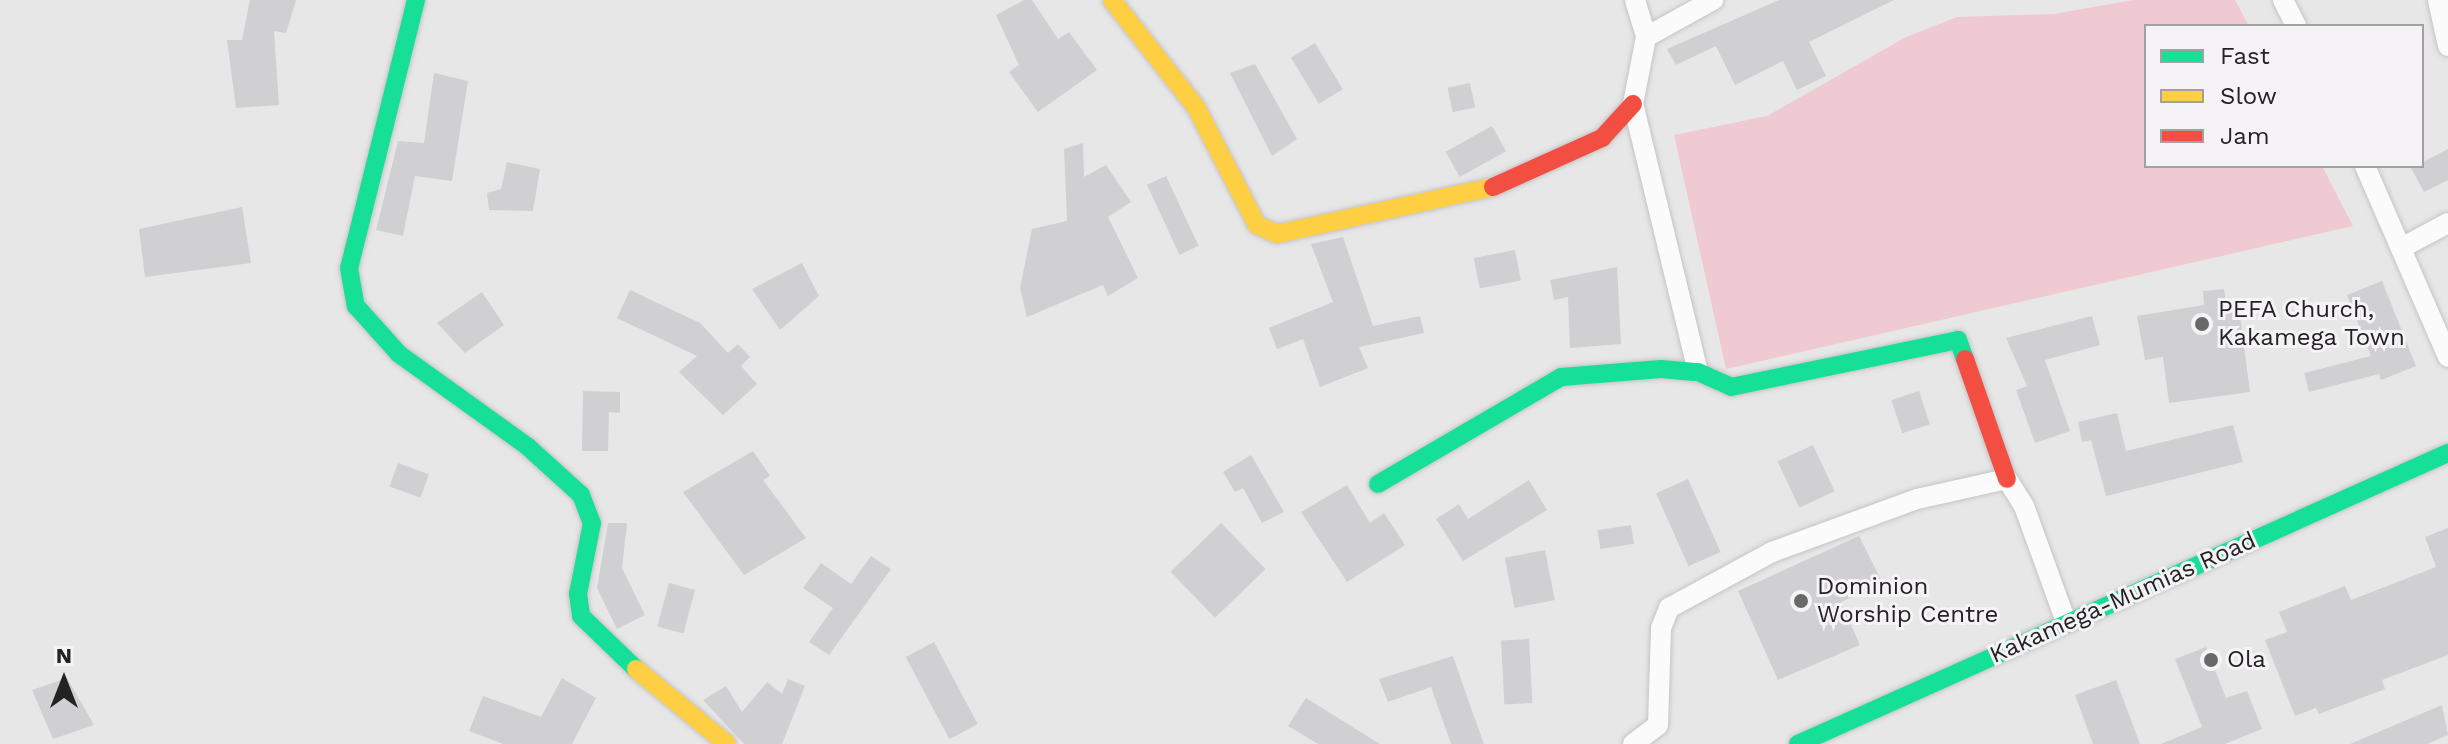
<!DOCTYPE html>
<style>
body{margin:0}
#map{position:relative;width:2448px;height:744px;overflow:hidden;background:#e8e7e8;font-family:"Work Sans",sans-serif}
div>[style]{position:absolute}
.green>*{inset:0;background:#efcad2}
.building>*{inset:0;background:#d0cfd1;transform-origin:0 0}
.roads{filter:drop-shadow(0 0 2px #c5c4c5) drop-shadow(0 0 2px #c5c4c5)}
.street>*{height:20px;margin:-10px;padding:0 10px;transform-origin:10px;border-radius:10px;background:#fcfbfc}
.fast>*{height:18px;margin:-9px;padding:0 9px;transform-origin:9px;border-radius:9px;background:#16e098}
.slow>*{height:18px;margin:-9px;padding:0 9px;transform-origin:9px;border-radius:9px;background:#ffcf43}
.jam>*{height:18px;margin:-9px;padding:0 9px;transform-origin:9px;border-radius:9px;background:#f24e42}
.dots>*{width:22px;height:22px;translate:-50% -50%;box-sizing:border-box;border:4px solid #f6f3f6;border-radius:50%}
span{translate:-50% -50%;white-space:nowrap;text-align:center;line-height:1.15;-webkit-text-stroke:6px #f6f3f6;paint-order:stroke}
.poi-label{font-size:24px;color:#242324}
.left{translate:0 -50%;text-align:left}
.street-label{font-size:24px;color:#242324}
.legend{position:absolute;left:2144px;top:24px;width:280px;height:144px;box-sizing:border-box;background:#f6f3f6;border:2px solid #a2a0a2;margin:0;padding:10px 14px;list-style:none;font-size:24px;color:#242324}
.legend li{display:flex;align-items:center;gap:16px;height:40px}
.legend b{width:40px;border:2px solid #a2a0a2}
.north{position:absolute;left:24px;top:640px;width:80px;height:80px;-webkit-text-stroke:6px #f6f3f6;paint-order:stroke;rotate:0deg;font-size:22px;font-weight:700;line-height:32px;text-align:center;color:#242324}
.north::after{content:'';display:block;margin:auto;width:28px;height:36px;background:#242324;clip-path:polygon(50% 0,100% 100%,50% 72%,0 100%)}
</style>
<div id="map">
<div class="green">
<div style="clip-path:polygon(2133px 0,2235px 0,2249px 26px,2146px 26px,2146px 166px,2322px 166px,2353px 226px,1726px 369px,1674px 135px,1767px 116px,1906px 37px,1957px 17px,2054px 14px)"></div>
</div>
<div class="building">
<div style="clip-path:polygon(250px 0,296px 0,286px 33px,274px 31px,279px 105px,236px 108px,227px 40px,242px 40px)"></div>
<div style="clip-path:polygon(1024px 0,1032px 0,1058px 39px,1069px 32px,1097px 70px,1038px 112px,1009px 72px,1019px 65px,996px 15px)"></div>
<div style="clip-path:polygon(1779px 0,1894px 0,1809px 42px,1826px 76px,1797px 90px,1783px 61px,1735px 85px,1716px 46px,1676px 65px,1667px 49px)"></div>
<div style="left:1315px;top:43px;width:54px;height:28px;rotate:59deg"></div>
<div style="clip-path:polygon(1255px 64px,1297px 139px,1272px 156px,1230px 73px)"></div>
<div style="clip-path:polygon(434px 73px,468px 81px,452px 181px,415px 176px,403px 236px,376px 230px,398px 141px,424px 143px)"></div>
<div style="left:1470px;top:83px;width:25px;height:23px;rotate:78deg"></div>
<div style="left:1492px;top:126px;width:29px;height:53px;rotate:61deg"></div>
<div style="clip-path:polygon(1083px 143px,1084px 177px,1106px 165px,1131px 202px,1108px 217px,1138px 278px,1108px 296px,1103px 285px,1027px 317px,1020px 288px,1032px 229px,1067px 221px,1064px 149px)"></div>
<div style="clip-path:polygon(2448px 149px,2448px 180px,2424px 192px,2411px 168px)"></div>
<div style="clip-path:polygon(507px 162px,540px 169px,533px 211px,489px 210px,487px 193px,501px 189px)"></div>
<div style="left:1166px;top:176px;width:77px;height:21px;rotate:65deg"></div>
<div style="clip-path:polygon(242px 207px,251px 263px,145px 277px,139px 229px)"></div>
<div style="clip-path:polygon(1343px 237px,1373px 326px,1420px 316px,1424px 333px,1359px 347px,1368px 368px,1320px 387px,1303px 339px,1277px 349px,1269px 328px,1333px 302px,1311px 244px)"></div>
<div style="left:1515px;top:250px;width:31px;height:42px;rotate:79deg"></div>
<div style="clip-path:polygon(802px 263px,819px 296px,780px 330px,752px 289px)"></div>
<div style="clip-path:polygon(1617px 267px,1621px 344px,1570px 348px,1568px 297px,1554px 300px,1550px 280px)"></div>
<div style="clip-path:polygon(2382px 281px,2416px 366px,2381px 380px,2379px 374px,2309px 392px,2304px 373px,2371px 356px,2347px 295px)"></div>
<div style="clip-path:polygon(2224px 289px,2226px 302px,2238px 300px,2250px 392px,2169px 403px,2163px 357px,2145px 360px,2137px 316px,2204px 305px,2203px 291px)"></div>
<div style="clip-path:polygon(630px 290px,700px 323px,728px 353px,738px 344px,750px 357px,741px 366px,757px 384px,723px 415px,679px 372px,697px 356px,617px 318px)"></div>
<div style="clip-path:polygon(482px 292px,504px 325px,465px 353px,437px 323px)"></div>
<div style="clip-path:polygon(2092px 316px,2100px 345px,2045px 360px,2070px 431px,2035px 443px,2016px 390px,2027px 386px,2006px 338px)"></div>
<div style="clip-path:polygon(583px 391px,620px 392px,620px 413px,609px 412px,608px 451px,582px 451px)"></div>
<div style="left:1919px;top:391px;width:35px;height:29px;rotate:72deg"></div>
<div style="clip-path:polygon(2117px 413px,2126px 451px,2233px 425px,2243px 462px,2106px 496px,2091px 440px,2082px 442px,2078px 422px)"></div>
<div style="left:1813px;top:445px;width:51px;height:39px;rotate:65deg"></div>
<div style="clip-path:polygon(753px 451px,770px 476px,763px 480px,806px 538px,744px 575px,683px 492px)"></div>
<div style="clip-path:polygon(1251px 455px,1284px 512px,1262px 523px,1243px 488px,1235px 492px,1223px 472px)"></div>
<div style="left:398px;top:463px;width:33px;height:25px;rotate:20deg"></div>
<div style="left:1688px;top:479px;width:80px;height:35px;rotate:66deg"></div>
<div style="clip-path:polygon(1529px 480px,1547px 510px,1463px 561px,1436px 519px,1459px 504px,1468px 519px)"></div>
<div style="clip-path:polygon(1347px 485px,1370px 523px,1384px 513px,1405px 545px,1347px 582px,1301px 512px)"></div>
<div style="clip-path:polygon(608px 523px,627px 523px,622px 568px,645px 615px,617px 629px,597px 588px)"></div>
<div style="left:1221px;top:523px;width:64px;height:70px;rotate:46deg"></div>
<div style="left:1631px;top:525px;width:19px;height:34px;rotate:81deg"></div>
<div style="clip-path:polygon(2448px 528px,2448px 655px,2382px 680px,2385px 689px,2319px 714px,2316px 708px,2295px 716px,2265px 640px,2287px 632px,2279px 612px,2345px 586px,2351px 600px,2436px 567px,2425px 537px)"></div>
<div style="clip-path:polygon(1859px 536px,1882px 582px,1841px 602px,1860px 645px,1778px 680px,1738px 591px)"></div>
<div style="left:1545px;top:550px;width:51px;height:41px;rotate:79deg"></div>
<div style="clip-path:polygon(871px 556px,891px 569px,829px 655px,809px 642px,833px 608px,803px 588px,821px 563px,851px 584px)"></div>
<div style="left:669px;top:583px;width:27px;height:45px;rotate:15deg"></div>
<div style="left:1529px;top:639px;width:64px;height:28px;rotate:87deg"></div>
<div style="left:934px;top:642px;width:93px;height:32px;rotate:62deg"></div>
<div style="clip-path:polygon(2206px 647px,2226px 698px,2247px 691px,2262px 729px,2225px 744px,2161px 744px,2202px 727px,2175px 659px)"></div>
<div style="clip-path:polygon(1453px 656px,1472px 711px,1484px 744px,1451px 744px,1431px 687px,1388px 702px,1379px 679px)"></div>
<div style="clip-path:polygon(67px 678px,94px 725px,53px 739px,32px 690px)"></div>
<div style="clip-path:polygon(562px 678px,596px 698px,572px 744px,503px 744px,469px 731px,483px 696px,541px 717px)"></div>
<div style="clip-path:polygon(788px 679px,805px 686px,782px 744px,744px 744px,703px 700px,726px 686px,742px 712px,767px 682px,782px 694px)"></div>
<div style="clip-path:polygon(2116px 680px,2140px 744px,2093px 744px,2075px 695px)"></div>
<div style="clip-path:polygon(1306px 698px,1380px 744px,1318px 744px,1288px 726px)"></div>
<div style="clip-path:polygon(2442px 705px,2448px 735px,2427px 744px,2350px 744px)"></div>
</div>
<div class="roads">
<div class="street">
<div style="left:1635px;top:0;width:39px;rotate:73deg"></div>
<div style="left:2283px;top:0;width:29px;rotate:63deg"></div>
<div style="left:2438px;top:0;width:47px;rotate:77.7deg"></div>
<div style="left:2365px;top:166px;width:208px;rotate:66.5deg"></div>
<div style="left:2405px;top:246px;width:49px;rotate:-28.1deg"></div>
<div style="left:1698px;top:372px;width:276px;rotate:-103.6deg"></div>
<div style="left:1633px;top:104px;width:68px;rotate:-79deg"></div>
<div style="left:1646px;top:37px;width:77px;rotate:-28.9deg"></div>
<div style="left:1633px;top:744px;width:31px;rotate:-37deg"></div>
<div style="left:1658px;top:725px;width:97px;rotate:-88.2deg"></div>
<div style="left:1661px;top:628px;width:22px;rotate:-68deg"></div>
<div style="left:1669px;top:608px;width:117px;rotate:-28.5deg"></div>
<div style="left:1772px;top:552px;width:154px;rotate:-20.1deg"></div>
<div style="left:1917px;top:499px;width:92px;rotate:-12.5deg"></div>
<div style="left:2007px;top:479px;width:32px;rotate:58deg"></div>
<div style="left:2024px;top:506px;width:123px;rotate:70.1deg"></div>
</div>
<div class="fast">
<div style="left:416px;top:0;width:276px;rotate:104deg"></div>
<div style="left:349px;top:268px;width:39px;rotate:80deg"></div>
<div style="left:356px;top:306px;width:64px;rotate:48.1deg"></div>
<div style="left:399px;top:354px;width:158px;rotate:35.7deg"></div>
<div style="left:527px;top:446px;width:73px;rotate:42.2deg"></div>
<div style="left:581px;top:495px;width:30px;rotate:69deg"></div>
<div style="left:592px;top:523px;width:72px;rotate:101.2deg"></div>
<div style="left:578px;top:594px;width:22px;rotate:82deg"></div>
<div style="left:581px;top:616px;width:76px;rotate:43.9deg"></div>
<div style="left:1378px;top:484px;width:212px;rotate:-30.3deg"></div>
<div style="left:1561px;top:377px;width:100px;rotate:-4.6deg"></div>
<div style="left:1661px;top:369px;width:37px;rotate:5deg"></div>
<div style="left:1698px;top:372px;width:36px;rotate:24deg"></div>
<div style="left:1731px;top:387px;width:232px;rotate:-11.7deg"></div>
<div style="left:1958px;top:340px;width:20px;rotate:70deg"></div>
<div style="left:1798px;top:744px;width:712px;rotate:-24.12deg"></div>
</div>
<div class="slow">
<div style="left:1112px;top:0;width:136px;rotate:51.9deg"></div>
<div style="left:1196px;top:107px;width:133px;rotate:62.7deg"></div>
<div style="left:1257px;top:225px;width:22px;rotate:24deg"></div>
<div style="left:1277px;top:234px;width:221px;rotate:-12.3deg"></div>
<div style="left:636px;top:669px;width:118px;rotate:39.5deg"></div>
</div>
<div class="jam">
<div style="left:1493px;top:187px;width:120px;rotate:-24.2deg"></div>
<div style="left:1602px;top:138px;width:46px;rotate:-47.6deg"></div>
<div style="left:1965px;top:359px;width:127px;rotate:70.7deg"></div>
</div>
</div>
<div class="dots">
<div style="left:2202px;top:324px;background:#696869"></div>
<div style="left:1801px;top:601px;background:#696869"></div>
<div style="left:2211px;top:660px;background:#696869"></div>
</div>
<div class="poi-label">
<span class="left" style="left:2218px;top:324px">PEFA Church,<br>Kakamega Town</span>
<span class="left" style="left:1817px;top:601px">Dominion<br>Worship Centre</span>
<span class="left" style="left:2227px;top:660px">Ola</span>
</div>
<div class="street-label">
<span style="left:2123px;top:598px;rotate:-24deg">Kakamega-Mumias Road</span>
</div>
<ul class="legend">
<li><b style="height:10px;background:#16e098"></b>Fast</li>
<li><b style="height:10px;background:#ffcf43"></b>Slow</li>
<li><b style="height:10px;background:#f24e42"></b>Jam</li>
</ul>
<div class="north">N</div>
</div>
